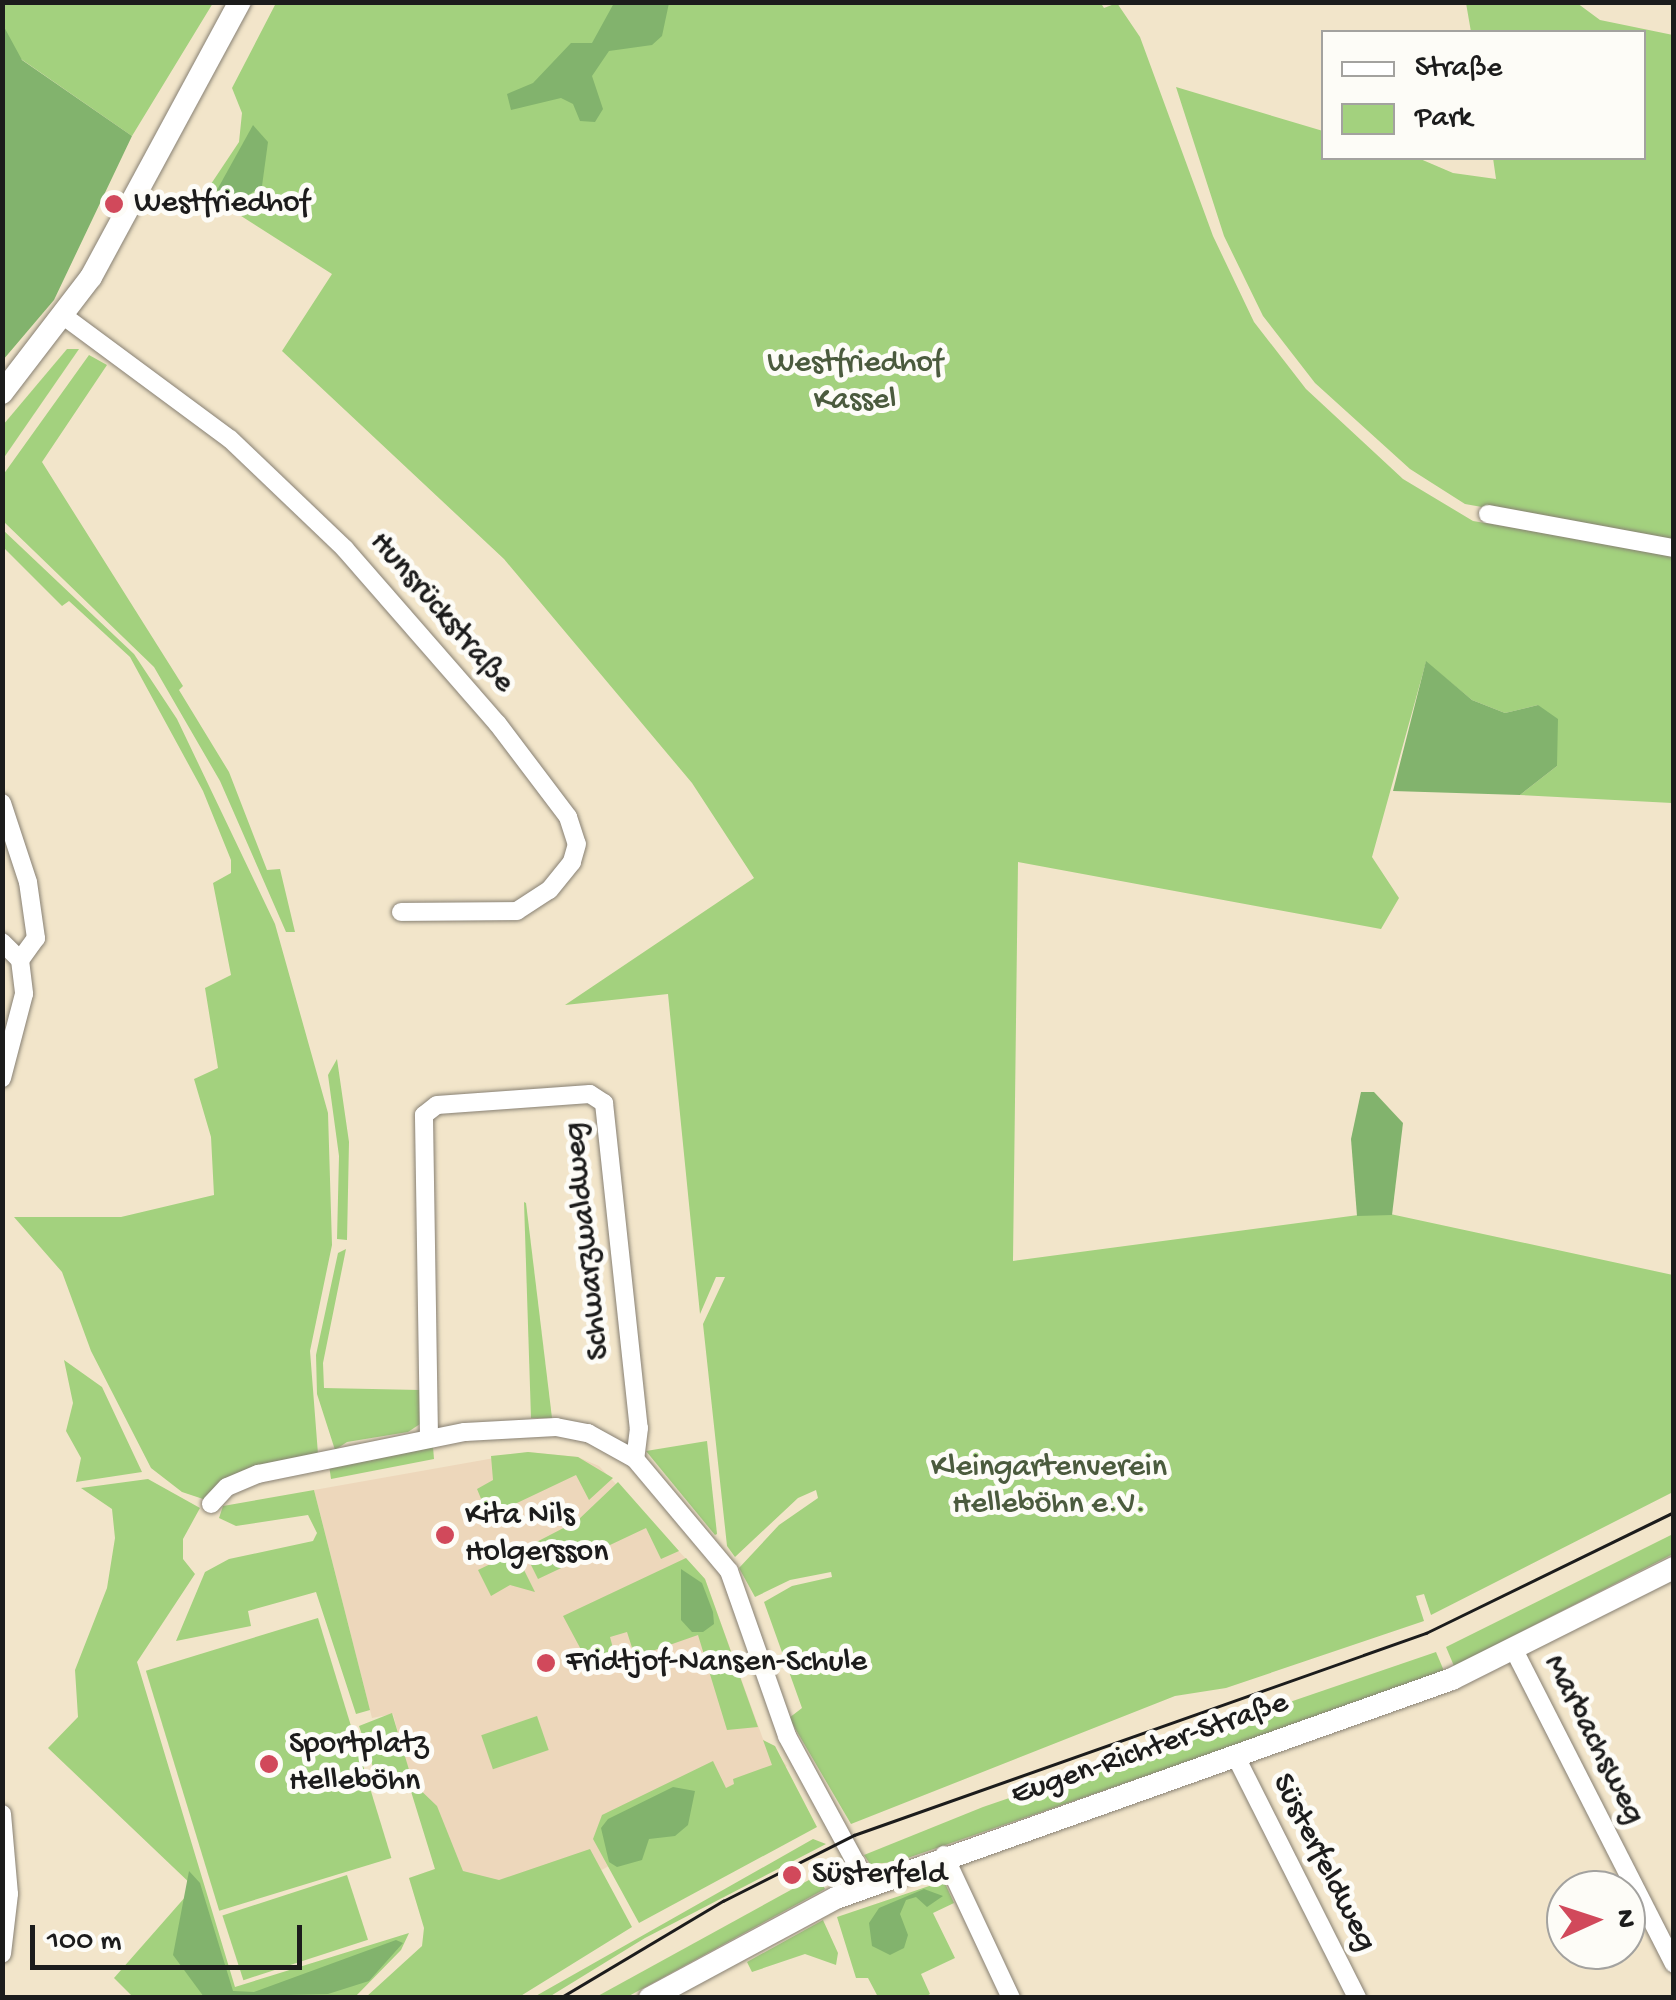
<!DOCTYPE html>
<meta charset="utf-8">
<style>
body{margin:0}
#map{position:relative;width:1676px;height:2000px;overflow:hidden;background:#f2e5ca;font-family:"Gochi Hand",sans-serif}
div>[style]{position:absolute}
.built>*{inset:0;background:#edd7bb}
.green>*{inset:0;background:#a3d17e;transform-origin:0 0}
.forest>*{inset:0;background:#82b36d}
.roads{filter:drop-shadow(0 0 2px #878073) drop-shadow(0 0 2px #878073)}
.street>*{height:18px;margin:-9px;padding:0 9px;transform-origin:9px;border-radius:9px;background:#fff}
.secondary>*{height:22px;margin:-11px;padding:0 11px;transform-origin:11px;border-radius:11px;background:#fff}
.tram>*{height:2.5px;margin:-1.25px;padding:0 1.25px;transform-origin:1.25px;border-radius:1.25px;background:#1c1c1c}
.dots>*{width:28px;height:28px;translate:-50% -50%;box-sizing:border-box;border:5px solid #fdfcf7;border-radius:50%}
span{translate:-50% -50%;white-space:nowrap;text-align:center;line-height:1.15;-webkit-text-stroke:10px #fdfcf7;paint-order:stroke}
.poi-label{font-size:32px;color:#1c1c1c}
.left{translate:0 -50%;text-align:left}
.park-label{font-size:32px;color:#4b5b3e}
.street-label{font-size:32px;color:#1c1c1c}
.frame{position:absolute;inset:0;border:5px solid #1c1c1c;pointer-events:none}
.legend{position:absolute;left:1321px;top:30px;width:325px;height:130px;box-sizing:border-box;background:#fdfcf7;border:2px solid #a3a29f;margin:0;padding:12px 18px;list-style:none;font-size:30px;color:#1c1c1c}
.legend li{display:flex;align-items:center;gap:20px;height:50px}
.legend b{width:50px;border:2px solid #a3a29f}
.north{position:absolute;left:1546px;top:1870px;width:100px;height:100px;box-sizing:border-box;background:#fdfcf7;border:2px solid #a3a29f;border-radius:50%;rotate:87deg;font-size:28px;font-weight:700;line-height:40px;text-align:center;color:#1c1c1c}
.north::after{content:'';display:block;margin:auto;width:35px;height:45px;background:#d1495b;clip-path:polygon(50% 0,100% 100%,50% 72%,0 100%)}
.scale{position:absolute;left:30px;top:1925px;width:272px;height:45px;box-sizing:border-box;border:5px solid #1c1c1c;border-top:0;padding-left:12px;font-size:30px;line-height:35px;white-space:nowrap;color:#1c1c1c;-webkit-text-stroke:8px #fdfcf7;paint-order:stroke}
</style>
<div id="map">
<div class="built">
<div style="clip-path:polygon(528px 1452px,578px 1457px,599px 1466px,705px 1579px,763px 1739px,787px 1766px,436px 1963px,409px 1878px,435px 1869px,393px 1714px,372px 1718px,314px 1490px)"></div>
</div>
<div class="green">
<div style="clip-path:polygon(1100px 2px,1104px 8px,1117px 3px,1140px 37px,1213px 236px,1254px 322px,1306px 389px,1403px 479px,1473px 521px,1673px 554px,1673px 797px,1672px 803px,1520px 795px,1557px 766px,1538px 705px,1505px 713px,1472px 700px,1426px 662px,1372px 857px,1399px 898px,1381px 929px,1018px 862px,1013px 1261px,1381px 1212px,1673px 1275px,1673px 1492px,1431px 1615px,1424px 1594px,1416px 1596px,1424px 1621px,1226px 1688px,1175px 1696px,851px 1824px,789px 1718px,802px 1708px,764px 1602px,792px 1586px,832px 1577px,831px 1572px,790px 1580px,755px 1597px,739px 1568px,779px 1525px,818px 1498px,816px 1490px,798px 1498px,735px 1557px,727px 1546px,703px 1324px,725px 1277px,716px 1277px,700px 1314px,668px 994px,565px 1005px,754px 878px,692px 783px,504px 559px,282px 351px,332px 274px,205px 193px,239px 142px,242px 113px,232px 88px,276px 3px)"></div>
<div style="clip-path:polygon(3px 3px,213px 3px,132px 136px,21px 59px,3px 73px)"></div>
<div style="clip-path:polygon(1466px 3px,1577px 3px,1600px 20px,1673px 35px,1673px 541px,1465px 504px,1410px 469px,1315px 383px,1263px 316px,1224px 236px,1176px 87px,1323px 131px,1324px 158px,1418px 158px,1453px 173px,1496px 179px,1493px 158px,1644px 158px,1644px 32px,1471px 32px)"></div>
<div style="clip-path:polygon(67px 349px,79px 349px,3px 459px,3px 425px)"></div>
<div style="clip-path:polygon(89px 355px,107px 365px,42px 462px,183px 686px,179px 690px,229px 772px,267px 870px,280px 869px,295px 932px,286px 932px,220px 781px,154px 667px,3px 521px,3px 475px)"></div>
<div style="clip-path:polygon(2px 529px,134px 654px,177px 719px,275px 924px,328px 1113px,332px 1245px,310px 1351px,318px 1454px,206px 1500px,182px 1492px,151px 1468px,91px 1351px,62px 1272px,14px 1217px,121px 1217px,214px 1195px,211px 1137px,194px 1079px,218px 1068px,205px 988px,231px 975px,213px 883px,231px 873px,231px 860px,203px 791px,130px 657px,69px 601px,62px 606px,3px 547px)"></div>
<div style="clip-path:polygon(337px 1059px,349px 1142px,347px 1240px,337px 1239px,339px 1156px,328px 1075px)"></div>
<div style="clip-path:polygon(524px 1202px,526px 1203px,552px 1418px,531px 1418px)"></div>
<div style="clip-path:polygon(346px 1249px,323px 1363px,324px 1388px,420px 1390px,421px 1415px,420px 1424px,408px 1432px,347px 1442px,335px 1450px,317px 1394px,316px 1355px,338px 1253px)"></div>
<div style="clip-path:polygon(64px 1360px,102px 1387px,142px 1472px,76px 1482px,81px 1458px,66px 1431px,73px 1403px)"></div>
<div style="clip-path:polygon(707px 1441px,717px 1534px,715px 1535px,646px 1451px)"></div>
<div style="clip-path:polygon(433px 1447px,434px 1459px,331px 1479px,329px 1465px)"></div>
<div style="clip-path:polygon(528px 1452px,578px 1457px,613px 1478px,589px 1500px,576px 1475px,475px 1523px,470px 1514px,482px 1501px,477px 1489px,493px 1480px,491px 1456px)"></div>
<div style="clip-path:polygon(148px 1479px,200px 1508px,183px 1539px,183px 1559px,195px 1574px,137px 1662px,235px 1987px,409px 1933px,401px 1950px,355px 1997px,133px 1997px,114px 1978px,194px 1887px,48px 1748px,78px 1717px,75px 1670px,107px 1588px,115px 1538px,112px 1509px,81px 1488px)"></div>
<div style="clip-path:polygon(618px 1482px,679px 1551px,661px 1559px,646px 1528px,538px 1579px,523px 1549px,577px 1521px)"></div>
<div style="clip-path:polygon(314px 1490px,370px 1710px,356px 1714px,316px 1592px,248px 1611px,251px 1626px,176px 1641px,205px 1572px,229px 1559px,313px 1541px,317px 1533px,308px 1515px,236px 1526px,219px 1518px,223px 1506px)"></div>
<div style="clip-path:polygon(1673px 1534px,1673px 1554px,1454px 1666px,1446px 1647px)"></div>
<div style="clip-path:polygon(515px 1552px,535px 1592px,510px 1585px,491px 1596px,478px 1570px)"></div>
<div style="clip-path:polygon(686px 1558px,705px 1579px,758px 1727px,727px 1730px,698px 1635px,635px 1657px,627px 1632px,610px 1637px,617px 1663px,593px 1672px,563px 1616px)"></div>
<div style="left:318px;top:1618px;width:251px;height:180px;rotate:73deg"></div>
<div style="clip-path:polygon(1436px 1652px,1444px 1671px,1378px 1696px,896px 1862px,870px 1864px,864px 1855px,983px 1807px)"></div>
<div style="clip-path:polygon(392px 1713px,413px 1783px,437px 1806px,463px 1871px,499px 1880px,590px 1849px,632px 1927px,519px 1997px,366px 1997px,422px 1946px,424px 1928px,409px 1878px,435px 1869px,409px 1785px,395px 1789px,389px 1769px,375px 1773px,359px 1726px)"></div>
<div style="left:537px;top:1716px;width:36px;height:59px;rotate:71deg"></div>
<div style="clip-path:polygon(763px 1740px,775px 1746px,817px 1827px,639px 1923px,593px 1839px,602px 1815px,713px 1761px,726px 1788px,734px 1784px,733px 1779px,772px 1765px)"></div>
<div style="clip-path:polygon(813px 1839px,826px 1844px,645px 1938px,549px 1997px,534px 1997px)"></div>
<div style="left:347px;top:1875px;width:68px;height:131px;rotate:72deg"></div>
<div style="clip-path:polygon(818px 1875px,825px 1889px,627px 1997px,596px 1997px)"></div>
<div style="clip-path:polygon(944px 1881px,954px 1903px,933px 1913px,955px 1958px,921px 1974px,930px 1994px,925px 1997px,878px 1997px,868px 1978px,856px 1978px,837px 1917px)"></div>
<div style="clip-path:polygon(823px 1920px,838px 1953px,836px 1965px,805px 1954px,752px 1972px,747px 1962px)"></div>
</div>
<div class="forest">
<div style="clip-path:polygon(614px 3px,669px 3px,662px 36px,652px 45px,609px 51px,592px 76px,603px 109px,595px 122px,580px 121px,573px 104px,561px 98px,511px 110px,507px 94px,533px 83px,571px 43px,592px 43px)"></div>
<div style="clip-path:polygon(3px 25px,22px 60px,132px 136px,54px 300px,3px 360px)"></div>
<div style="clip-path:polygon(253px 125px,268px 142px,262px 186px,238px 202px,225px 200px,217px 190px)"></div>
<div style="clip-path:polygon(1426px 661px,1472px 700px,1505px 713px,1538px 705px,1558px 719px,1557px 766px,1520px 795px,1393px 791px)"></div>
<div style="clip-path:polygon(1361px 1092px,1374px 1092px,1403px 1123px,1392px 1215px,1357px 1216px,1351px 1139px)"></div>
<div style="clip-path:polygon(681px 1569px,702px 1583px,713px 1612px,714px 1624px,703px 1632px,692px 1632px,681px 1620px)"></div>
<div style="clip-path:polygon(673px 1787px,695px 1791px,688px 1825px,675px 1836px,649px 1839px,642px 1860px,617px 1867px,609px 1862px,601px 1828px,608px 1819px)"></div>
<div style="clip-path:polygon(189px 1871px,200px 1883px,233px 1991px,254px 1992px,396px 1940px,403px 1943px,369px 1981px,328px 1994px,204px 1997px,173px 1955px)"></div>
<div style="clip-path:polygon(924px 1889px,943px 1896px,927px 1907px,916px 1897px,906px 1900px,900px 1914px,908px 1935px,904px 1948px,890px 1955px,872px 1946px,869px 1923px,879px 1908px)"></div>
</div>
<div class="roads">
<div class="street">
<div style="left:65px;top:317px;width:205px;rotate:36.5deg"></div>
<div style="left:230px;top:439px;width:159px;rotate:43.7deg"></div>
<div style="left:345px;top:549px;width:231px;rotate:48.9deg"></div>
<div style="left:497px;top:723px;width:118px;rotate:52.9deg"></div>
<div style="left:568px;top:817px;width:28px;rotate:72deg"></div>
<div style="left:577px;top:844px;width:19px;rotate:106deg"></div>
<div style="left:572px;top:862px;width:36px;rotate:129deg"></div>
<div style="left:549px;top:890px;width:38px;rotate:147deg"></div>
<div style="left:517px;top:911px;width:116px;rotate:179.5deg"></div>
<div style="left:1488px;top:514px;width:189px;rotate:10.4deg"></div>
<div style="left:2px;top:803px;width:83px;rotate:71.8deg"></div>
<div style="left:28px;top:882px;width:57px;rotate:81.9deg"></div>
<div style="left:36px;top:938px;width:27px;rotate:126deg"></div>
<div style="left:2px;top:942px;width:25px;rotate:45deg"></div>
<div style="left:20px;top:960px;width:34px;rotate:83deg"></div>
<div style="left:24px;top:994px;width:87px;rotate:104.7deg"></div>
<div style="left:429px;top:1436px;width:321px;rotate:-90.9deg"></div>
<div style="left:424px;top:1115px;width:16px;rotate:-38deg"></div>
<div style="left:437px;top:1105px;width:153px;rotate:-4.1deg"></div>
<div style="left:590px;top:1094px;width:17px;rotate:33deg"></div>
<div style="left:604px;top:1103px;width:327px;rotate:83.9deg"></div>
<div style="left:639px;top:1428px;width:31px;rotate:97deg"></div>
<div style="left:211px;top:1504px;width:23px;rotate:-47deg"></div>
<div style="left:227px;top:1487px;width:34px;rotate:-23deg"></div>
<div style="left:258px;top:1474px;width:211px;rotate:-11.5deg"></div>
<div style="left:465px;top:1432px;width:91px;rotate:-3.1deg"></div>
<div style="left:556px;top:1427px;width:33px;rotate:11deg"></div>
<div style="left:588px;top:1433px;width:54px;rotate:29deg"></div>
<div style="left:635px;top:1459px;width:146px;rotate:50deg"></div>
<div style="left:729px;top:1571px;width:175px;rotate:70.6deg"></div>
<div style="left:787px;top:1736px;width:170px;rotate:61.5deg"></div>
<div style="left:1514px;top:1650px;width:352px;rotate:63deg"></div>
<div style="left:1235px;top:1755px;width:272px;rotate:63.3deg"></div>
<div style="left:2px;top:1814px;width:80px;rotate:85deg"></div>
<div style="left:9px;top:1894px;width:60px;rotate:96.7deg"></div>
<div style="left:944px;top:1855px;width:158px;rotate:64.9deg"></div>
</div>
<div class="secondary">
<div style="left:2px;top:393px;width:146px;rotate:-52.5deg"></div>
<div style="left:91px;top:277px;width:313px;rotate:-61.6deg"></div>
<div style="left:650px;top:1998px;width:211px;rotate:-28.3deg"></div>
<div style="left:836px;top:1898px;width:654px;rotate:-19.57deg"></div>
<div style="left:1452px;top:1679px;width:248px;rotate:-26.6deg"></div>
</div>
</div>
<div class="tram">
<div style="left:560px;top:1998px;width:190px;rotate:-30.8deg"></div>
<div style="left:723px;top:1901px;width:147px;rotate:-26.7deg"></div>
<div style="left:854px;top:1835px;width:607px;rotate:-19.45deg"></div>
<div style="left:1426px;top:1633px;width:276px;rotate:-26deg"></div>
</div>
<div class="dots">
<div style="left:114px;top:204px;background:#d1495b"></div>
<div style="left:445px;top:1535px;background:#d1495b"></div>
<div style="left:546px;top:1663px;background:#d1495b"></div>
<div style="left:269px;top:1764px;background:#d1495b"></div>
<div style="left:792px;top:1875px;background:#d1495b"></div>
</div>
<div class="poi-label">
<span class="left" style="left:134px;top:204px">Westfriedhof</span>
<span class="left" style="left:465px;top:1535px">Kita Nils<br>Holgersson</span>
<span class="left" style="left:566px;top:1663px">Fridtjof-Nansen-Schule</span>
<span class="left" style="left:289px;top:1764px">Sportplatz<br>Helleböhn</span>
<span class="left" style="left:812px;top:1875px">Süsterfeld</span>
</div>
<div class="park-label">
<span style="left:855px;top:383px">Westfriedhof<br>Kassel</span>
<span style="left:1049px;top:1487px">Kleingartenverein<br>Helleböhn e.V.</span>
</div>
<div class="street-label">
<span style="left:441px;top:613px;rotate:49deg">Hunsrückstraße</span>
<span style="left:588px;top:1241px;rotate:-96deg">Schwarzwaldweg</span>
<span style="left:1593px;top:1740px;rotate:63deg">Marbachsweg</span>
<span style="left:1150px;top:1750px;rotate:-19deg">Eugen-Richter-Straße</span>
<span style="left:1323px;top:1863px;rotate:63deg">Süsterfeldweg</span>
</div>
<div class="frame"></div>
<ul class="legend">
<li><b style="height:12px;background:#fff"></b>Straße</li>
<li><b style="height:28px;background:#a3d17e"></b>Park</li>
</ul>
<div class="north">N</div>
<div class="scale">100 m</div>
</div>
